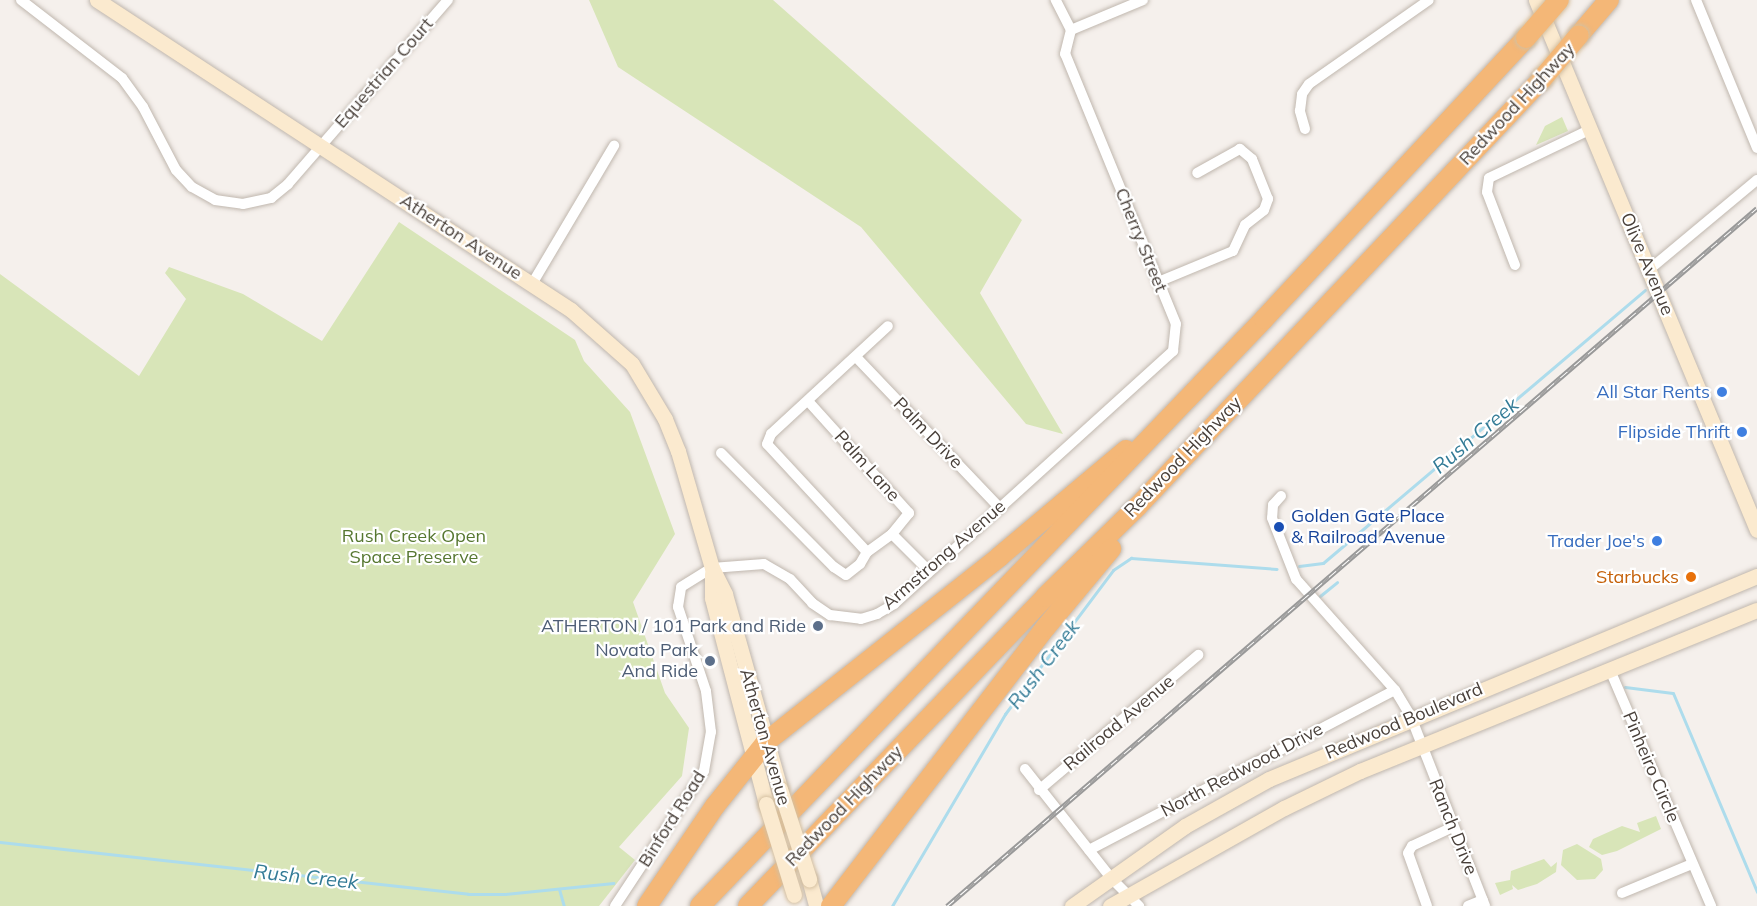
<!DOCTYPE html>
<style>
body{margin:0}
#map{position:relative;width:1757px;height:906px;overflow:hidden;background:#f5f0ec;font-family:Mulish,sans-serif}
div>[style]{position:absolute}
.green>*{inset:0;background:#d8e5b8}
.stream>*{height:3px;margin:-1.5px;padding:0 1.5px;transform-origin:1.5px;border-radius:1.5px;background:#addcec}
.roads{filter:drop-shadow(0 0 2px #c0b7ae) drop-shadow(0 0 2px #c0b7ae)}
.street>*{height:10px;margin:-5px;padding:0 5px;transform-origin:5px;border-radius:5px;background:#fff}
.secondary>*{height:15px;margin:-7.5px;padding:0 7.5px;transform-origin:7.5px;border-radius:7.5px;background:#fbeacf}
.highway>*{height:20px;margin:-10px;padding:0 10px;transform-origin:10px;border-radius:10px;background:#f4b777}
.rail>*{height:5px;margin-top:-2.5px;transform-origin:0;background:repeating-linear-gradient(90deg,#fff 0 9px,#999 0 18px);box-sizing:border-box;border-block:2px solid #999}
.bridges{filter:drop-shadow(0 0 2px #d4bfa0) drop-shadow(0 0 2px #d4bfa0)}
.secondary-bridge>*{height:15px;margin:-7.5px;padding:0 7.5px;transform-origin:7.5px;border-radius:7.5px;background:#fbeacf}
.highway-bridge>*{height:20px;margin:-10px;padding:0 10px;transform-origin:10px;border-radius:10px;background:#f4b777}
.dots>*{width:16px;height:16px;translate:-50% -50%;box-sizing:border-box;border:3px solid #fff;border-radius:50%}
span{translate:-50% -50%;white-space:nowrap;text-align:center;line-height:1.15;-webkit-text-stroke:4.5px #fff;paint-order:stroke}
.street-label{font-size:18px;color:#49403a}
.shop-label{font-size:18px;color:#366cbe}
.right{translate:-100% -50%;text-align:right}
.transit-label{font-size:18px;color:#164399}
.left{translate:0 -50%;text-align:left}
.park-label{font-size:18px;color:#567730}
.food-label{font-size:18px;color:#c56008}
.service-label{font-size:18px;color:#4e5e75}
.water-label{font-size:20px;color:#337b96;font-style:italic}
</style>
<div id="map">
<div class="green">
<div style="clip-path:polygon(589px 0,773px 0,1022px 220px,980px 293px,1063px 434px,1026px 424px,861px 227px,618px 67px)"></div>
<div style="clip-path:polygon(1562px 117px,1568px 131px,1536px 145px,1545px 126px)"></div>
<div style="clip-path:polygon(399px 222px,575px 340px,584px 361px,630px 412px,675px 534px,633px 602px,665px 693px,689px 728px,682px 776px,619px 847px,635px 860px,599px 906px,0 906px,0 274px,139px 376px,186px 299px,165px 273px,169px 267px,243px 294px,322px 341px)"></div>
<div style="clip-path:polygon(1656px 816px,1661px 829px,1617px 851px,1602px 855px,1589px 847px,1593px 839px,1622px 826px,1640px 832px,1637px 823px)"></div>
<div style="clip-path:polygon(1577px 844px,1601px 859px,1603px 870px,1595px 879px,1577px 880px,1561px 865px,1563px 850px)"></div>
<div style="clip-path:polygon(1544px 859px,1551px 867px,1557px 862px,1556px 872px,1537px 884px,1518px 890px,1512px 885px,1513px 889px,1500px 895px,1495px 883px,1510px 880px,1511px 871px)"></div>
</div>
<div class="stream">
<div style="left:1299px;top:566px;width:24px;rotate:-7deg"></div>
<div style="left:1323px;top:563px;width:422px;rotate:-40.3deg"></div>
<div style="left:1320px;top:596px;width:22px;rotate:-39deg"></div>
<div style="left:1625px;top:687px;width:48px;rotate:7.1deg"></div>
<div style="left:1673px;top:693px;width:216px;rotate:67.1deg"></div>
<div style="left:0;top:842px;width:471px;rotate:6.3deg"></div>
<div style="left:468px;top:894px;width:37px"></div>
<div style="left:505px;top:894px;width:109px;rotate:-5.8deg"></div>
<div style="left:559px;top:889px;width:18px;rotate:74deg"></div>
<div style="left:892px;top:906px;width:223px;rotate:-59.5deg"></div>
<div style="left:1005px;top:714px;width:180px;rotate:-53.1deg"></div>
<div style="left:1113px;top:570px;width:22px;rotate:-34deg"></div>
<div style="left:1131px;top:558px;width:146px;rotate:4.3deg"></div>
</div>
<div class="roads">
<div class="street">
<div style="left:21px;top:0;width:128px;rotate:37.7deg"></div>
<div style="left:122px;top:78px;width:36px;rotate:54deg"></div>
<div style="left:143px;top:107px;width:71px;rotate:62.4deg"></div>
<div style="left:176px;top:170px;width:23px;rotate:47deg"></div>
<div style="left:192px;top:187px;width:26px;rotate:29deg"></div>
<div style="left:215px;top:200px;width:28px;rotate:8deg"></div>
<div style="left:243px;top:204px;width:29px;rotate:-12deg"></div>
<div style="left:271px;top:198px;width:22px;rotate:-39deg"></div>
<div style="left:288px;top:184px;width:244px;rotate:-49deg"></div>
<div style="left:1696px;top:0;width:160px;rotate:67.6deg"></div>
<div style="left:1071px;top:30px;width:78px;rotate:-22.6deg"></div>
<div style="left:1305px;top:129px;width:19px;rotate:-106deg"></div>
<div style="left:1300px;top:111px;width:17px;rotate:-83deg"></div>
<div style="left:1302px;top:94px;width:12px;rotate:-55deg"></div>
<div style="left:1309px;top:84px;width:146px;rotate:-35deg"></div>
<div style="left:1515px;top:265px;width:78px;rotate:-111deg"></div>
<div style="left:1487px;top:192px;width:14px;rotate:-82deg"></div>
<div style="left:1489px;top:178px;width:111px;rotate:-25.6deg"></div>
<div style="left:1650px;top:269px;width:139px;rotate:-39.8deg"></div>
<div style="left:1158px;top:282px;width:81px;rotate:-22.5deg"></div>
<div style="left:1233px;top:251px;width:29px;rotate:-65deg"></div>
<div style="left:1245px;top:225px;width:24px;rotate:-38deg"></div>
<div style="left:1264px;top:210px;width:12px;rotate:-70deg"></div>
<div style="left:1268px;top:199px;width:43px;rotate:-111.8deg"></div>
<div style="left:1252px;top:159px;width:16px;rotate:-140deg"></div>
<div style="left:1240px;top:149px;width:49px;rotate:150.8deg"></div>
<div style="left:532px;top:284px;width:161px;rotate:-59.3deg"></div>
<div style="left:857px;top:358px;width:206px;rotate:46.4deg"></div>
<div style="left:808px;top:401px;width:151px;rotate:48deg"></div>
<div style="left:909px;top:513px;width:27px;rotate:129deg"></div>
<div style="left:892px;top:534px;width:31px;rotate:144deg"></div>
<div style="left:867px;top:552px;width:147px;rotate:-132.8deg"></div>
<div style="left:767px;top:444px;width:11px;rotate:-68deg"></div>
<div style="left:771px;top:434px;width:159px;rotate:-42.7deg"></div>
<div style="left:721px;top:453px;width:161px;rotate:45.3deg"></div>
<div style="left:834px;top:567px;width:14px;rotate:34deg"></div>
<div style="left:846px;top:575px;width:18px;rotate:-38deg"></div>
<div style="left:860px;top:564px;width:14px;rotate:-60deg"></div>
<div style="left:1281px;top:496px;width:12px;rotate:132deg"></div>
<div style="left:1273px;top:505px;width:13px;rotate:94deg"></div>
<div style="left:1272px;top:518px;width:66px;rotate:68.5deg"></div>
<div style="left:1296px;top:579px;width:149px;rotate:48.3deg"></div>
<div style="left:1395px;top:690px;width:31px;rotate:59deg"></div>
<div style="left:1411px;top:717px;width:203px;rotate:68.6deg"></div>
<div style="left:892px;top:534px;width:52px;rotate:45deg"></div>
<div style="left:1610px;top:670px;width:257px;rotate:66.8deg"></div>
<div style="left:1025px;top:769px;width:139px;rotate:51.7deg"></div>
<div style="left:1111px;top:878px;width:40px;rotate:45deg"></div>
<div style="left:1039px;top:790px;width:209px;rotate:-40.3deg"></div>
<div style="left:1089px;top:850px;width:345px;rotate:-27.6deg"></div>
<div style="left:1622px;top:893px;width:76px;rotate:-22.5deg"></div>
<div style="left:615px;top:906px;width:162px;rotate:-56.6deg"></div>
<div style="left:704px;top:771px;width:40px;rotate:-80deg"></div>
<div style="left:711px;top:732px;width:41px;rotate:-97deg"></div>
<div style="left:706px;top:691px;width:89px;rotate:-108.4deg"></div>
<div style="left:678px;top:607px;width:20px;rotate:-81deg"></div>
<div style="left:681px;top:587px;width:36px;rotate:-32deg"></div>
<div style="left:712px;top:568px;width:52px;rotate:-4.4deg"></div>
<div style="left:764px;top:564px;width:30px;rotate:30deg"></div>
<div style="left:790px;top:579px;width:33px;rotate:47deg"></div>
<div style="left:812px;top:603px;width:22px;rotate:34deg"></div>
<div style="left:830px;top:615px;width:31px;rotate:7deg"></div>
<div style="left:861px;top:619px;width:17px;rotate:-17deg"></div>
<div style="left:877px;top:614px;width:20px;rotate:-30deg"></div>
<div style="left:894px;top:604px;width:377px;rotate:-42.2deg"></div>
<div style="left:1173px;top:351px;width:27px;rotate:-84deg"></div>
<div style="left:1176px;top:324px;width:292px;rotate:-112.3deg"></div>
<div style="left:1065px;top:54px;width:25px;rotate:-76deg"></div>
<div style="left:1071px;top:30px;width:34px;rotate:-117deg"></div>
<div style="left:1427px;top:906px;width:56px;rotate:-109.7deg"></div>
<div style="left:1408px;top:853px;width:8px;rotate:-60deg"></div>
<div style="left:1412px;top:846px;width:45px;rotate:-24.9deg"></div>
<div style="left:1468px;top:906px;width:16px;rotate:-22deg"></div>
</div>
<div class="secondary">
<div style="left:97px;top:0;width:566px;rotate:33.19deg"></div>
<div style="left:571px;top:310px;width:81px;rotate:41.5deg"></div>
<div style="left:632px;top:364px;width:64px;rotate:59deg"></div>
<div style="left:665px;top:419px;width:35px;rotate:68deg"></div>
<div style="left:678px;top:451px;width:122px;rotate:73.8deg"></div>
<div style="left:712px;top:568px;width:29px;rotate:63deg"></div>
<div style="left:725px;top:594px;width:203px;rotate:74.2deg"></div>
<div style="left:1536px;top:0;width:574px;rotate:67.36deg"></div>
<div style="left:712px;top:574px;width:24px;rotate:90deg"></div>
<div style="left:712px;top:598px;width:213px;rotate:75.3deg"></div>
<div style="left:809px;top:879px;width:28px;rotate:75deg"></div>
<div style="left:1072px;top:906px;width:138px;rotate:-35.3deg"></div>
<div style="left:1185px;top:826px;width:96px;rotate:-29.2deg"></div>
<div style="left:1269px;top:779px;width:529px;rotate:-22.59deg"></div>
<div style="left:1110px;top:906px;width:200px;rotate:-29.4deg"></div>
<div style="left:1284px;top:808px;width:85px;rotate:-26deg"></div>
<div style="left:1360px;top:771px;width:428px;rotate:-22.1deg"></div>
</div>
<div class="highway">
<div style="left:1579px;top:35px;width:46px;rotate:-49.4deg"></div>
<div style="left:647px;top:906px;width:121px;rotate:-55.8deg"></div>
<div style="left:715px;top:806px;width:82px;rotate:-51.4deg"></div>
<div style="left:766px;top:742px;width:298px;rotate:-38.4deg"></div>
<div style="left:999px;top:557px;width:166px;rotate:-40.1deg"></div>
<div style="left:700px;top:906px;width:814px;rotate:-46.14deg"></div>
<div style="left:1264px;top:319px;width:384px;rotate:-47deg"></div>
<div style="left:748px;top:906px;width:429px;rotate:-46.1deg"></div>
<div style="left:1045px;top:597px;width:130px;rotate:-44.4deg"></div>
<div style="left:1138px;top:506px;width:588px;rotate:-46.59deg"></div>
<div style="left:831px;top:906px;width:352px;rotate:-52.4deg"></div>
<div style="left:1046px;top:627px;width:102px;rotate:-50.2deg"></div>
</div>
</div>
<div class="rail">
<div style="left:947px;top:906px;width:1069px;rotate:-40.75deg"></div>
</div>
<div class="bridges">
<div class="secondary-bridge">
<div style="left:780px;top:789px;width:95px;rotate:72.1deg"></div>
<div style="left:766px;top:804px;width:95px;rotate:72.9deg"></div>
</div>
<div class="highway-bridge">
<div style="left:1526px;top:38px;width:50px;rotate:-49deg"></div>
<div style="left:1542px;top:79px;width:57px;rotate:-49.9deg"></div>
</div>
</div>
<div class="dots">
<div style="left:1722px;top:392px;background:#3f7fe0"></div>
<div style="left:1742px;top:432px;background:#3f7fe0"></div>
<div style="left:1279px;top:527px;background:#1a4fb4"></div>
<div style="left:1657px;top:541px;background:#3f7fe0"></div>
<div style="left:1691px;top:577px;background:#e8710a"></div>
<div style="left:818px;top:626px;background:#5c6f8a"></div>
<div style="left:710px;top:661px;background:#5c6f8a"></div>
</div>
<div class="street-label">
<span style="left:384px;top:73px;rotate:-49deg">Equestrian Court</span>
<span style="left:1517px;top:104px;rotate:-47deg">Redwood Highway</span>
<span style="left:461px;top:237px;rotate:33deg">Atherton Avenue</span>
<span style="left:1141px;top:240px;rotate:68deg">Cherry Street</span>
<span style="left:1647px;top:264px;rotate:67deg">Olive Avenue</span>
<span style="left:928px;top:433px;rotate:46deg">Palm Drive</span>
<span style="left:1183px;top:457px;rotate:-46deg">Redwood Highway</span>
<span style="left:867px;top:466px;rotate:48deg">Palm Lane</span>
<span style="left:944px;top:555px;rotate:-41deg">Armstrong Avenue</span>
<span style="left:1404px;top:721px;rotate:-23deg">Redwood Boulevard</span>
<span style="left:1119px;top:723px;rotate:-40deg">Railroad Avenue</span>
<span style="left:765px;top:737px;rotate:74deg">Atherton Avenue</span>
<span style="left:1651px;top:767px;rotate:67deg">Pinheiro Circle</span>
<span style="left:1242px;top:770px;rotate:-28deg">North Redwood Drive</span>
<span style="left:844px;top:806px;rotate:-46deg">Redwood Highway</span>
<span style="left:672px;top:819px;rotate:-58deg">Binford Road</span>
<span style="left:1453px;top:827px;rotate:68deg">Ranch Drive</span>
</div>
<div class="shop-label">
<span class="right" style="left:1710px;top:392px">All Star Rents</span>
<span class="right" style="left:1730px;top:432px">Flipside Thrift</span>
<span class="right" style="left:1645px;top:541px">Trader Joe's</span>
</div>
<div class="transit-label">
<span class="left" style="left:1291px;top:527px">Golden Gate Place<br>&amp; Railroad Avenue</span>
</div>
<div class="park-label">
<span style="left:414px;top:547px">Rush Creek Open<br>Space Preserve</span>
</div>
<div class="food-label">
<span class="right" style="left:1679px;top:577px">Starbucks</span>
</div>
<div class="service-label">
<span class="right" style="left:806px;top:626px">ATHERTON / 101 Park and Ride</span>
<span class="right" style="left:698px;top:661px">Novato Park<br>And Ride</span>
</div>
<div class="water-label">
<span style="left:1475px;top:435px;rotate:-40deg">Rush Creek</span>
<span style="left:1043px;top:664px;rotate:-53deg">Rush Creek</span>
<span style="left:306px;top:876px;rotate:6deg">Rush Creek</span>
</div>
</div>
